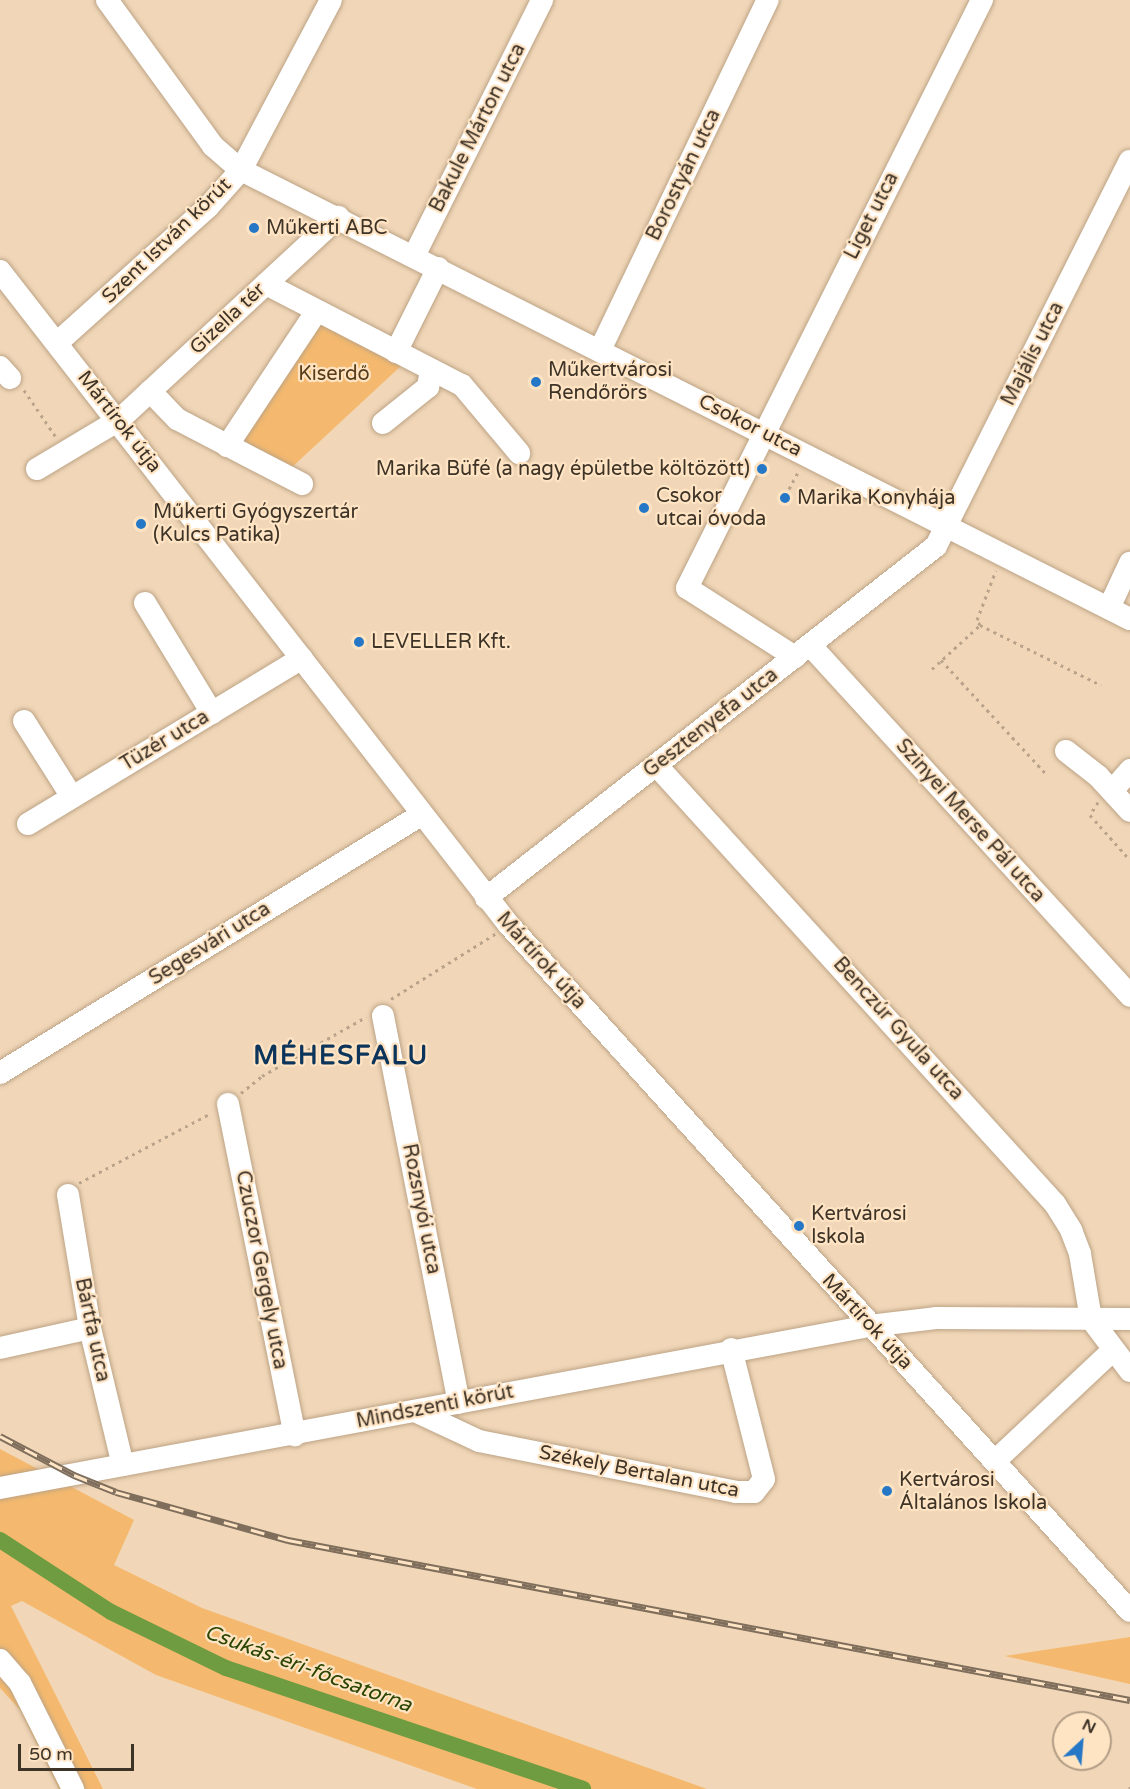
<!DOCTYPE html>
<meta charset="utf-8">
<style>
body{margin:0}
#map{position:relative;width:1130px;height:1789px;overflow:hidden;background:#f1d7b8;font-family:"Varela Round",sans-serif}
div>[style]{position:absolute}
.green>*{inset:0;background:#f4b96e}
.canal>*{height:16px;margin:-8px;padding:0 8px;transform-origin:8px;border-radius:8px;background:#6f9c41}
.path>*{height:3px;margin-top:-1.5px;transform-origin:0;background:repeating-linear-gradient(90deg,#b9a38a 0 3px,transparent 0 7.5px)}
.roads{filter:drop-shadow(0 0 2px #bca385) drop-shadow(0 0 2px #bca385)}
.minor>*{height:22px;margin:-11px;padding:0 11px;transform-origin:11px;border-radius:11px;background:#fff}
.rail>*{height:7px;margin-top:-3.5px;transform-origin:0;background:repeating-linear-gradient(90deg,#ffe4c4 0 14px,#7f6e5b 0 28px);box-sizing:border-box;border-block:2px solid #7f6e5b}
.dots>*{width:16px;height:16px;translate:-50% -50%;box-sizing:border-box;border:3px solid #ffe4c4;border-radius:50%}
span{translate:-50% -50%;white-space:nowrap;text-align:center;line-height:1.15;-webkit-text-stroke:4.5px #ffe4c4;paint-order:stroke}
.street-label{font-size:20px;color:#3e3327}
.poi-label{font-size:20px;color:#3e3327}
.left{translate:0 -50%;text-align:left}
.right{translate:-100% -50%;text-align:right}
.park-label{font-size:20px;color:#583d18}
.water-label{font-size:21px;color:#2a4602;font-style:italic}
.district-label{font-size:26px;color:#0d345a;font-weight:700;letter-spacing:1.5px}
.north{position:absolute;left:1052px;top:1711px;width:60px;height:60px;box-sizing:border-box;background:#ffe4c4;border:2px solid #b29d85;border-radius:50%;rotate:26deg;font-size:16px;font-weight:700;line-height:24px;text-align:center;color:#3e3327}
.north::after{content:'';display:block;margin:auto;width:21px;height:27px;background:#2678c7;clip-path:polygon(50% 0,100% 100%,50% 72%,0 100%)}
.scale{position:absolute;left:18px;top:1744px;width:116px;height:27px;box-sizing:border-box;border:3px solid #3e3327;border-top:0;padding-left:8px;font-size:18px;line-height:21px;white-space:nowrap;color:#3e3327;-webkit-text-stroke:4px #ffe4c4;paint-order:stroke}
</style>
<div id="map">
<div class="green">
<div style="clip-path:polygon(319px 322px,402px 365px,290px 469px,238px 442px)"></div>
<div style="clip-path:polygon(0 1449px,134px 1520px,114px 1565px,202px 1608px,707px 1789px,477px 1789px,156px 1675px,22px 1601px,11px 1606px,103px 1789px,59px 1789px,20px 1710px,0 1688px)"></div>
<div style="clip-path:polygon(1130px 1637px,1130px 1684px,1005px 1656px)"></div>
</div>
<div class="canal">
<div style="left:0;top:1540px;width:132px;rotate:33deg"></div>
<div style="left:111px;top:1612px;width:128px;rotate:26deg"></div>
<div style="left:226px;top:1668px;width:377px;rotate:18.7deg"></div>
</div>
<div class="path">
<div style="left:24px;top:390px;width:57px;rotate:55.8deg"></div>
<div style="left:789px;top:489px;width:21px;rotate:-62deg"></div>
<div style="left:980px;top:625px;width:6px;rotate:-121deg"></div>
<div style="left:977px;top:620px;width:53px;rotate:-69.2deg"></div>
<div style="left:941px;top:660px;width:156px;rotate:47.3deg"></div>
<div style="left:932px;top:669px;width:65px;rotate:-42.5deg"></div>
<div style="left:980px;top:625px;width:135px;rotate:26.4deg"></div>
<div style="left:1098px;top:802px;width:15px;rotate:122deg"></div>
<div style="left:1090px;top:815px;width:60px;rotate:48.4deg"></div>
<div style="left:391px;top:999px;width:123px;rotate:-32deg"></div>
<div style="left:241px;top:1093px;width:27px;rotate:-39deg"></div>
<div style="left:262px;top:1076px;width:120px;rotate:-29.6deg"></div>
<div style="left:79px;top:1183px;width:149px;rotate:-27.9deg"></div>
<div style="left:1130px;top:1789px;width:6px;rotate:-90deg"></div>
</div>
<div class="roads">
<div class="minor">
<div style="left:107px;top:0;width:180px;rotate:54deg"></div>
<div style="left:213px;top:146px;width:37px;rotate:41deg"></div>
<div style="left:241px;top:170px;width:996px;rotate:26.8deg"></div>
<div style="left:414px;top:256px;width:286px;rotate:-63.4deg"></div>
<div style="left:0;top:271px;width:829px;rotate:52.11deg"></div>
<div style="left:509px;top:925px;width:925px;rotate:47.85deg"></div>
<div style="left:266px;top:284px;width:220px;rotate:27.3deg"></div>
<div style="left:462px;top:385px;width:89px;rotate:50deg"></div>
<div style="left:57px;top:343px;width:203px;rotate:-42deg"></div>
<div style="left:208px;top:207px;width:50px;rotate:-48.3deg"></div>
<div style="left:241px;top:170px;width:192px;rotate:-62.1deg"></div>
<div style="left:600px;top:350px;width:388px;rotate:-64.4deg"></div>
<div style="left:396px;top:352px;width:94px;rotate:-63.4deg"></div>
<div style="left:0;top:367px;width:15px;rotate:48deg"></div>
<div style="left:150px;top:391px;width:39px;rotate:46deg"></div>
<div style="left:177px;top:419px;width:141px;rotate:27.5deg"></div>
<div style="left:383px;top:423px;width:58px;rotate:-38.7deg"></div>
<div style="left:428px;top:387px;width:17px;rotate:-80deg"></div>
<div style="left:227px;top:446px;width:161px;rotate:-56.4deg"></div>
<div style="left:37px;top:469px;width:96px;rotate:-30.9deg"></div>
<div style="left:119px;top:420px;width:299px;rotate:-42.8deg"></div>
<div style="left:145px;top:603px;width:129px;rotate:58.7deg"></div>
<div style="left:1109px;top:608px;width:50px;rotate:-65deg"></div>
<div style="left:810px;top:645px;width:475px;rotate:47.6deg"></div>
<div style="left:795px;top:657px;width:128px;rotate:-147.4deg"></div>
<div style="left:687px;top:588px;width:658px;rotate:-63.36deg"></div>
<div style="left:24px;top:721px;width:90px;rotate:57.7deg"></div>
<div style="left:1066px;top:751px;width:41px;rotate:38deg"></div>
<div style="left:1098px;top:776px;width:47px;rotate:47.6deg"></div>
<div style="left:657px;top:766px;width:592px;rotate:47.74deg"></div>
<div style="left:1055px;top:1204px;width:31px;rotate:58deg"></div>
<div style="left:1071px;top:1230px;width:26px;rotate:69deg"></div>
<div style="left:1080px;top:1254px;width:66px;rotate:80.4deg"></div>
<div style="left:1091px;top:1319px;width:65px;rotate:53.1deg"></div>
<div style="left:1112px;top:791px;width:28px;rotate:-49deg"></div>
<div style="left:28px;top:824px;width:320px;rotate:-31.2deg"></div>
<div style="left:486px;top:898px;width:571px;rotate:-38.03deg"></div>
<div style="left:936px;top:546px;width:431px;rotate:-63.3deg"></div>
<div style="left:383px;top:1016px;width:394px;rotate:78.9deg"></div>
<div style="left:0;top:1073px;width:494px;rotate:-31.5deg"></div>
<div style="left:228px;top:1104px;width:338px;rotate:78.6deg"></div>
<div style="left:68px;top:1195px;width:135px;rotate:80.6deg"></div>
<div style="left:90px;top:1328px;width:141px;rotate:76.5deg"></div>
<div style="left:0;top:1348px;width:92px;rotate:-12.5deg"></div>
<div style="left:415px;top:1411px;width:71px;rotate:25.1deg"></div>
<div style="left:479px;top:1441px;width:262px;rotate:11.2deg"></div>
<div style="left:736px;top:1492px;width:18px"></div>
<div style="left:754px;top:1492px;width:16px;rotate:-52deg"></div>
<div style="left:764px;top:1479px;width:134px;rotate:-104.2deg"></div>
<div style="left:995px;top:1461px;width:161px;rotate:-43.2deg"></div>
<div style="left:0;top:1488px;width:884px;rotate:-10.56deg"></div>
<div style="left:869px;top:1326px;width:67px;rotate:-6.8deg"></div>
<div style="left:936px;top:1318px;width:194px;rotate:0.3deg"></div>
<div style="left:0;top:1660px;width:30px;rotate:49deg"></div>
<div style="left:20px;top:1683px;width:119px;rotate:63.4deg"></div>
</div>
</div>
<div class="rail">
<div style="left:0;top:1436px;width:84px;rotate:27.8deg"></div>
<div style="left:74px;top:1475px;width:45px;rotate:22deg"></div>
<div style="left:116px;top:1492px;width:179px;rotate:15.6deg"></div>
<div style="left:288px;top:1540px;width:857px;rotate:10.76deg"></div>
</div>
<div class="dots">
<div style="left:254px;top:228px;background:#2678c7"></div>
<div style="left:536px;top:382px;background:#2678c7"></div>
<div style="left:762px;top:469px;background:#2678c7"></div>
<div style="left:785px;top:498px;background:#2678c7"></div>
<div style="left:644px;top:508px;background:#2678c7"></div>
<div style="left:141px;top:524px;background:#2678c7"></div>
<div style="left:359px;top:642px;background:#2678c7"></div>
<div style="left:799px;top:1226px;background:#2678c7"></div>
<div style="left:887px;top:1491px;background:#2678c7"></div>
</div>
<div class="street-label">
<span style="left:478px;top:128px;rotate:-63deg">Bakule Márton utca</span>
<span style="left:684px;top:175px;rotate:-64deg">Borostyán utca</span>
<span style="left:872px;top:216px;rotate:-63deg">Liget utca</span>
<span style="left:167px;top:241px;rotate:-44deg">Szent István körút</span>
<span style="left:228px;top:319px;rotate:-43deg">Gizella tér</span>
<span style="left:1033px;top:354px;rotate:-63deg">Majális utca</span>
<span style="left:119px;top:422px;rotate:52deg">Mártírok útja</span>
<span style="left:750px;top:426px;rotate:27deg">Csokor utca</span>
<span style="left:711px;top:723px;rotate:-38deg">Gesztenyefa utca</span>
<span style="left:165px;top:741px;rotate:-31deg">Tüzér utca</span>
<span style="left:970px;top:821px;rotate:48deg">Szinyei Merse Pál utca</span>
<span style="left:210px;top:944px;rotate:-32deg">Segesvári utca</span>
<span style="left:541px;top:961px;rotate:48deg">Mártírok útja</span>
<span style="left:898px;top:1029px;rotate:48deg">Benczúr Gyula utca</span>
<span style="left:421px;top:1209px;rotate:79deg">Rozsnyói utca</span>
<span style="left:261px;top:1270px;rotate:79deg">Czuczor Gergely utca</span>
<span style="left:867px;top:1322px;rotate:47deg">Mártírok útja</span>
<span style="left:92px;top:1330px;rotate:78deg">Bártfa utca</span>
<span style="left:435px;top:1407px;rotate:-11deg">Mindszenti körút</span>
<span style="left:639px;top:1472px;rotate:11deg">Székely Bertalan utca</span>
</div>
<div class="poi-label">
<span class="left" style="left:266px;top:228px">Műkerti ABC</span>
<span class="left" style="left:548px;top:382px">Műkertvárosi<br>Rendőrörs</span>
<span class="right" style="left:750px;top:469px">Marika Büfé (a nagy épületbe költözött)</span>
<span class="left" style="left:656px;top:508px">Csokor<br>utcai óvoda</span>
<span class="left" style="left:797px;top:498px">Marika Konyhája</span>
<span class="left" style="left:153px;top:524px">Műkerti Gyógyszertár<br>(Kulcs Patika)</span>
<span class="left" style="left:371px;top:642px">LEVELLER Kft.</span>
<span class="left" style="left:811px;top:1226px">Kertvárosi<br>Iskola</span>
<span class="left" style="left:899px;top:1492px">Kertvárosi<br>Általános Iskola</span>
</div>
<div class="park-label">
<span style="left:334px;top:374px">Kiserdő</span>
</div>
<div class="water-label">
<span style="left:308px;top:1669px;rotate:20deg">Csukás-éri-főcsatorna</span>
</div>
<div class="district-label">
<span style="left:341px;top:1056px">MÉHESFALU</span>
</div>
<div class="north">N</div>
<div class="scale">50 m</div>
</div>
